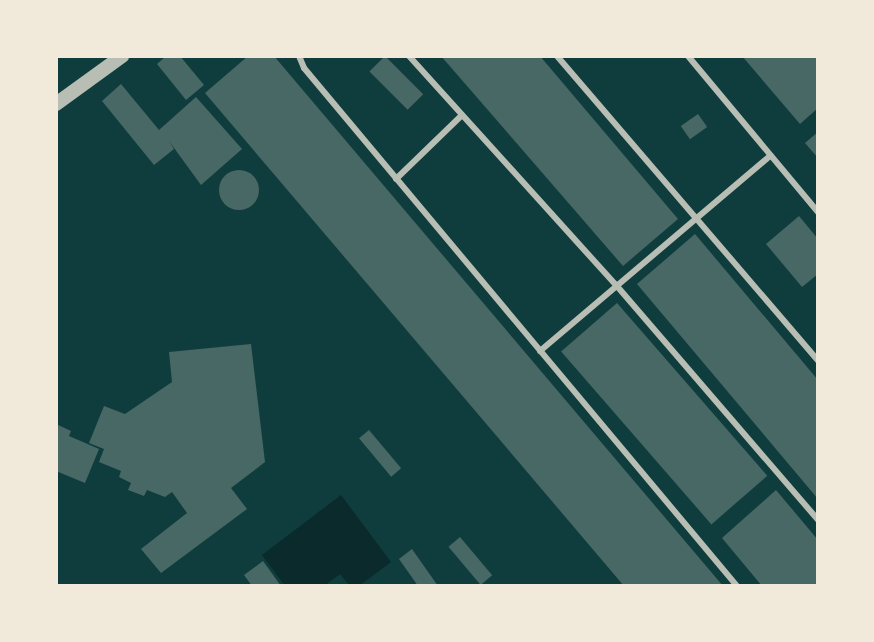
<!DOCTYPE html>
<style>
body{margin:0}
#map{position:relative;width:874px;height:642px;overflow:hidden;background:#0f3d3e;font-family:"Space Grotesk",sans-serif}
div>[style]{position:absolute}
.water>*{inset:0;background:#0a2a2b}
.building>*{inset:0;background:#486865;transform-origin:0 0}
.round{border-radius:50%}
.service>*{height:6px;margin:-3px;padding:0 3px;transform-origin:3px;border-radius:3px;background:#b8beb3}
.tertiary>*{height:14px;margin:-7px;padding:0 7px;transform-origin:7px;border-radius:7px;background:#b8beb3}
span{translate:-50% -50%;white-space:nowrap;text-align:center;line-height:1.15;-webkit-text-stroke:8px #f1e9da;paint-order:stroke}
.frame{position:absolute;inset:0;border:58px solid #f1e9da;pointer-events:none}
</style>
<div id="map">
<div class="water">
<div style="clip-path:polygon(341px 495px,391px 562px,359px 586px,350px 586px,340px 574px,324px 586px,285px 586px,262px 555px)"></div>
</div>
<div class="building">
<div style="clip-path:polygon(166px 56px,180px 56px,204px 85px,186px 100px,157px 64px)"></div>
<div style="clip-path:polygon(248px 56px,274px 56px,723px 586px,624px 586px,205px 93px)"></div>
<div style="left:385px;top:56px;width:54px;height:22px;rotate:45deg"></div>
<div style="clip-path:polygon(441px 56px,540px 56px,678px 219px,623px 266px)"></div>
<div style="clip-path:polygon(742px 56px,818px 56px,818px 108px,800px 124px)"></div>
<div style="clip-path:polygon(121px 84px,159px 130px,196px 97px,242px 149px,201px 185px,169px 141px,174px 149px,154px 165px,102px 101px)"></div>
<div style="left:698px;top:114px;width:16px;height:21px;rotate:55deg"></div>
<div style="clip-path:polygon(818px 132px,818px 158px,805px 143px)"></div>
<div class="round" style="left:219px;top:170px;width:40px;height:40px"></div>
<div style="clip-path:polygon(799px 216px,818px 239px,818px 274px,802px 287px,766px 244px)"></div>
<div style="clip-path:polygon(695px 234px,818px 380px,818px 499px,637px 284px)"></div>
<div style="left:617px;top:303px;width:229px;height:74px;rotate:49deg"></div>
<div style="clip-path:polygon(251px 344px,265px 462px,231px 488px,247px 509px,161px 573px,141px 549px,187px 513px,172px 492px,165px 497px,147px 490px,144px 496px,128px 490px,131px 483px,119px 477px,121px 471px,99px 462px,104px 449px,89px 443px,104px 406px,125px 414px,172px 382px,169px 352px)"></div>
<div style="clip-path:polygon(56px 424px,71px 431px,69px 436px,99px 449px,85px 483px,56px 471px)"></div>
<div style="left:369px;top:430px;width:50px;height:13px;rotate:50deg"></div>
<div style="clip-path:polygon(776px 490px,818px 540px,818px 586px,762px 586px,722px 538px)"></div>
<div style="left:460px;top:537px;width:50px;height:15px;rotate:50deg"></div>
<div style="clip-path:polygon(412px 549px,438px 586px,418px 586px,399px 559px)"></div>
<div style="clip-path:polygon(263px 561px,281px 586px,252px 586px,244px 575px)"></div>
</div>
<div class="service">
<div style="left:299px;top:56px;width:13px;rotate:67deg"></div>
<div style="left:304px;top:68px;width:675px;rotate:50.11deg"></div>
<div style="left:409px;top:56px;width:309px;rotate:47.9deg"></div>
<div style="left:616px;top:285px;width:310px;rotate:49.3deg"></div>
<div style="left:557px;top:56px;width:401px;rotate:49.4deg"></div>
<div style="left:688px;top:56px;width:203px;rotate:50.2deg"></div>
<div style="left:396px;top:179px;width:92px;rotate:-44.1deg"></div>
<div style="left:540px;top:351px;width:302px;rotate:-40.3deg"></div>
</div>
<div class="tertiary">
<div style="left:56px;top:104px;width:82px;rotate:-36deg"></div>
</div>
<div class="frame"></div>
</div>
